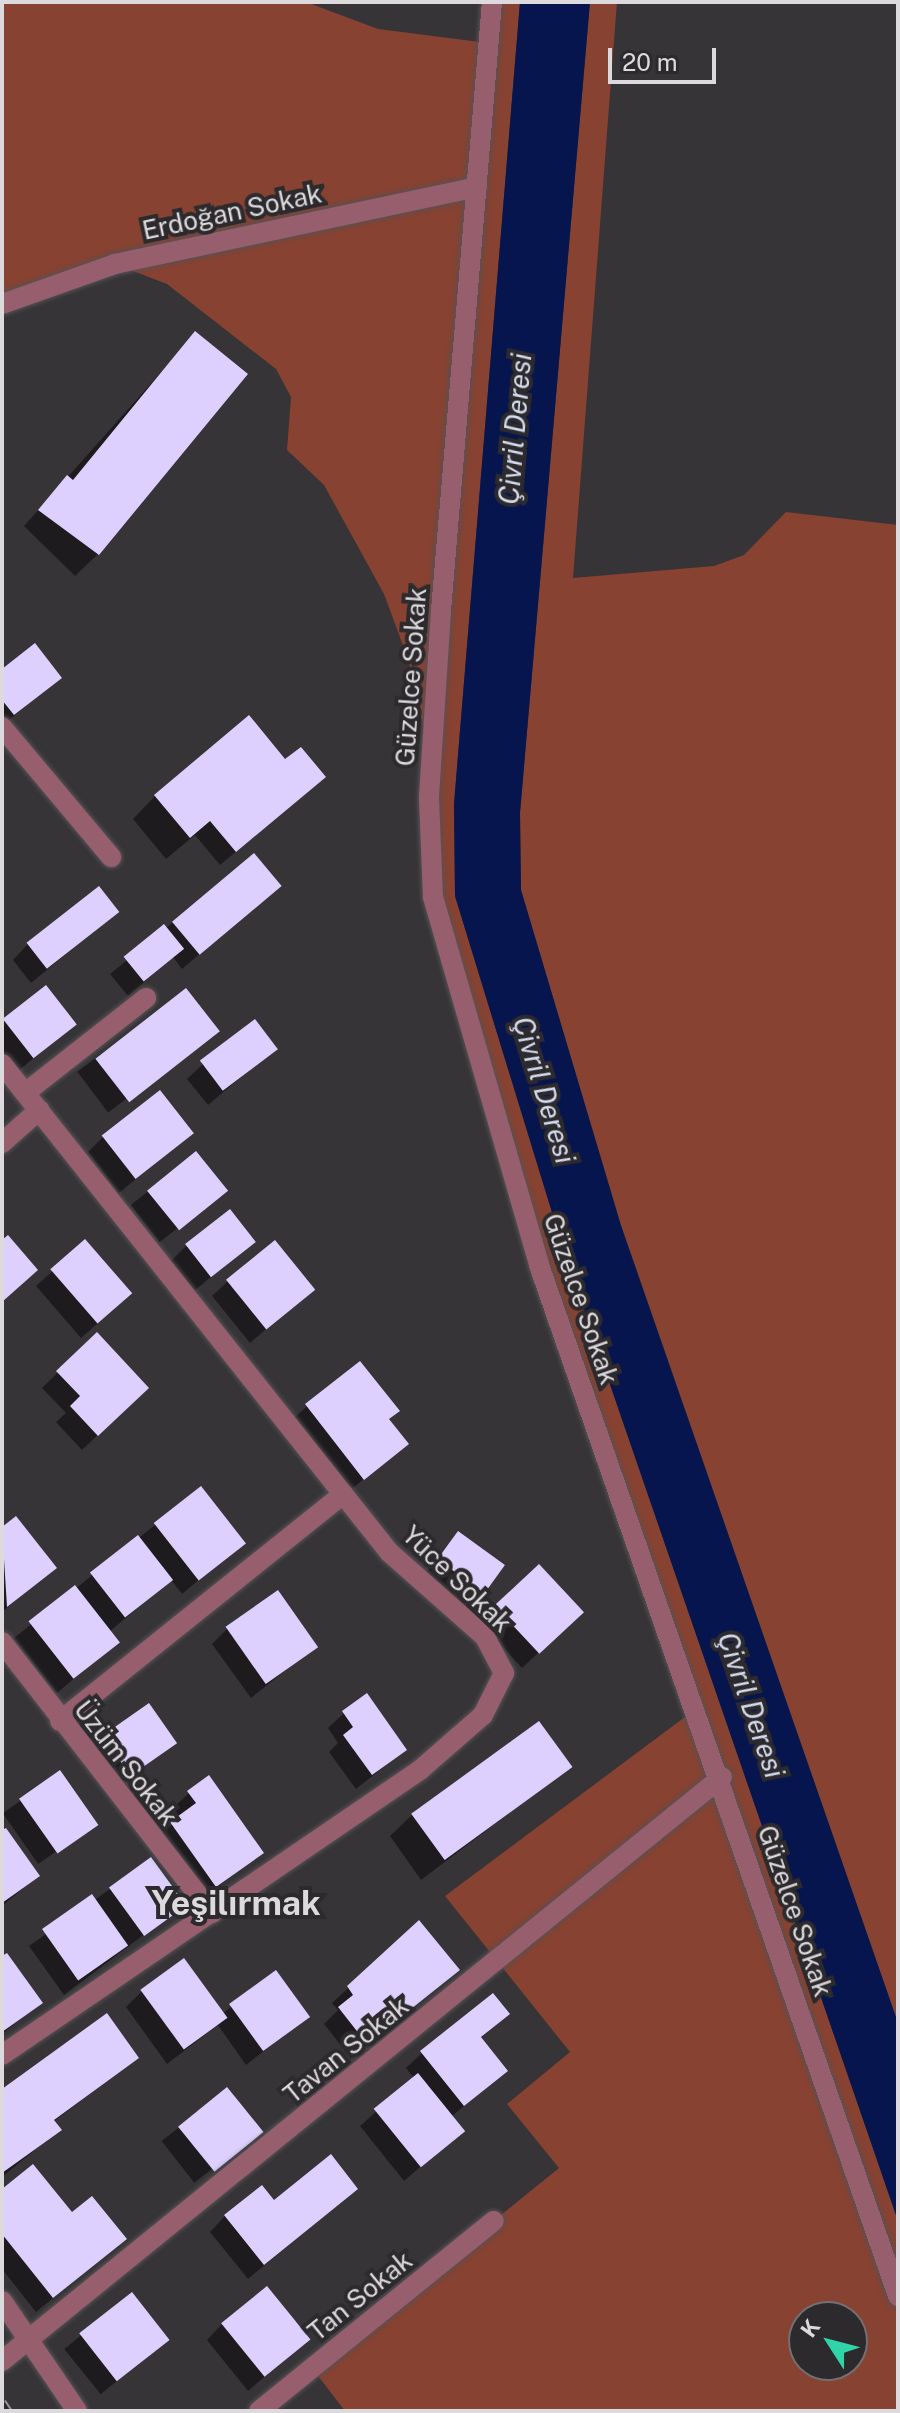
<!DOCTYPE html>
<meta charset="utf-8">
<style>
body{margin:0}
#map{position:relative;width:900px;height:2413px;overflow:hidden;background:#373437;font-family:"Public Sans",sans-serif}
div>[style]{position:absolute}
.green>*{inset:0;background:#874232}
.water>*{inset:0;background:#06154e}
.shadow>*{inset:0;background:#0007;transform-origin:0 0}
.building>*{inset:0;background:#ddd0fe;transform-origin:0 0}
.roads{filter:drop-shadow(0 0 2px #555255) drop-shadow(0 0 2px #555255)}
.minor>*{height:20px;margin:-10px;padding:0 10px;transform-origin:10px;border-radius:10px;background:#975f6e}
.rail>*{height:9px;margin-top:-4.5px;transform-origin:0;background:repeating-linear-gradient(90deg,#2d2a2d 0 18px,#959395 0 36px);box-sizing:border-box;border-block:2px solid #959395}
span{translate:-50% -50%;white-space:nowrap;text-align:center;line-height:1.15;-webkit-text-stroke:8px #2d2a2d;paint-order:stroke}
.street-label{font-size:26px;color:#dcdadc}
.water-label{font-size:28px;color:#d4dcef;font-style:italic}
.district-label{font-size:34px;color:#dcdadc;font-weight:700}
.frame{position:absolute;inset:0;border:4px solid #dcdadc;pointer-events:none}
.north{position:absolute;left:788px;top:2301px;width:80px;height:80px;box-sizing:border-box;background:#2d2a2d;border:2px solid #737073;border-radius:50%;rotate:306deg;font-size:22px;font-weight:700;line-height:32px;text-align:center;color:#dcdadc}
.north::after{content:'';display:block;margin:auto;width:28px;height:36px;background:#31d4a9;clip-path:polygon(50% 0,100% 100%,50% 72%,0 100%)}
.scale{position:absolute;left:608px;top:48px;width:108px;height:36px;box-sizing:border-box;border:4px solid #dcdadc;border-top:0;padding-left:10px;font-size:24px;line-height:28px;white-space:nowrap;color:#dcdadc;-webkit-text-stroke:6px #2d2a2d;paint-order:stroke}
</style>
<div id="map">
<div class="green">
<div style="clip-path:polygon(evenodd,2px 2px,306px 2px,378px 29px,488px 43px,492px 2px,520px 2px,454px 804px,455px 896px,562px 1245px,898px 2221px,898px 2411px,345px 2411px,312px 2368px,559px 2168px,507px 2104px,570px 2052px,445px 1896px,697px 1708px,588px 1400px,439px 930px,432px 765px,408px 659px,384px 594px,324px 485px,287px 450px,291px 397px,276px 369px,167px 284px,115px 264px,2px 304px,2px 2px,804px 2317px,852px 2317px,852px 2365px,804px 2365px,804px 2317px)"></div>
<div style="clip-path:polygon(590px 2px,617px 2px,573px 578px,714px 566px,744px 555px,786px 512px,898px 525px,898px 2023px,621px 1225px,521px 890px,520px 813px)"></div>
</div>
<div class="water">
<div style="clip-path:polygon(520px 2px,590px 2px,520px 813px,521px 890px,621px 1226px,898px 2023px,898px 2221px,562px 1245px,455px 896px,454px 804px)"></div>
</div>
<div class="shadow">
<div style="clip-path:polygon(196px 333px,98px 554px,75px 576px,24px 526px)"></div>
<div style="clip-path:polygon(2px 671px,59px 678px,2px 726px)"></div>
<div style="clip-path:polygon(308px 792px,220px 865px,195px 835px,166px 859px,133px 819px,155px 796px)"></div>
<div style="clip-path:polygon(254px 856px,279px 886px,182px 969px,173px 957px,128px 996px,110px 974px)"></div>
<div style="clip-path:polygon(117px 912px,31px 983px,13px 960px,28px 944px)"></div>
<div style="clip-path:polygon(46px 988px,74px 1024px,17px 1072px,2px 1053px,2px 1023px)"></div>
<div style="left:186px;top:990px;width:51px;height:136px;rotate:53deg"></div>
<div style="clip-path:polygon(276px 1048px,208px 1105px,187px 1079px,203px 1064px)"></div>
<div style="clip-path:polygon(191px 1133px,119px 1193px,88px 1152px,103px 1137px)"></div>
<div style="left:196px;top:1154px;width:47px;height:83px;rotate:52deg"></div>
<div style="clip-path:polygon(85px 1242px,114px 1309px,81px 1338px,36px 1286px)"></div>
<div style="clip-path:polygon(253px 1242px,194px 1291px,171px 1261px,186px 1246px)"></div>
<div style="clip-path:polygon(228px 1281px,312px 1290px,250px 1343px,212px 1296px)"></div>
<div style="clip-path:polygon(97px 1334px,131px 1403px,82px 1450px,56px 1422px,66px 1413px,42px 1388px)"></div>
<div style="clip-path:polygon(307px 1406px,387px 1420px,406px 1444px,347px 1493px,291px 1421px)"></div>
<div style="clip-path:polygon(201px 1488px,243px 1543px,182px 1594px,171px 1580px,109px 1632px,117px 1642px,57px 1693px,14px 1638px)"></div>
<div style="clip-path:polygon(16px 1518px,54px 1568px,2px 1612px,2px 1529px)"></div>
<div style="clip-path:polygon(458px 1534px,484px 1592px,469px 1608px,423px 1576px)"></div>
<div style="clip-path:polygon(539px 1567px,566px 1627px,522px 1668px,480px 1622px)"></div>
<div style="clip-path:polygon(227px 1629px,316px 1646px,251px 1698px,212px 1644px)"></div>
<div style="left:148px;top:1706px;width:46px;height:76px;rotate:54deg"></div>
<div style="clip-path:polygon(344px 1713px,405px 1750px,356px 1789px,329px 1752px,338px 1743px,328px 1728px)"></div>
<div style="clip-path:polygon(570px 1767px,421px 1880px,390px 1836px,413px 1814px)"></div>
<div style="left:60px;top:1773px;width:62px;height:70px;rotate:55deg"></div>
<div style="clip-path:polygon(189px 1793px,262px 1852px,200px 1901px,156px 1839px,180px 1817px,173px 1808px)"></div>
<div style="clip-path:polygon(2px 1833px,38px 1876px,2px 1906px)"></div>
<div style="clip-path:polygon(110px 1889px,183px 1905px,64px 1995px,29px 1946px)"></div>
<div style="clip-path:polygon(419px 1923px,457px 1970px,351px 2058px,324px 2024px,338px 2010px,332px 2003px)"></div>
<div style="clip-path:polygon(2px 1958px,40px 2003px,2px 2034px)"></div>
<div style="clip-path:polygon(276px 1973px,307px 2017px,246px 2065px,218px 2025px,167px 2064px,126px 2007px,141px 1992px,222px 2014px)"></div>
<div style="clip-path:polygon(507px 2014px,480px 2039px,505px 2071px,451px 2117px,462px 2131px,404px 2181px,360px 2126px,414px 2078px,406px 2068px,422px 2053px)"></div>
<div style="clip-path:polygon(137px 2058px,53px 2122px,59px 2130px,2px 2177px,2px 2092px)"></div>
<div style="left:227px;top:2090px;width:53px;height:83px;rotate:52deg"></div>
<div style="clip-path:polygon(356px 2189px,248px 2279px,210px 2232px,225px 2216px)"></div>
<div style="clip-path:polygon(2px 2191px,72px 2215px,124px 2239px,36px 2312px,2px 2269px)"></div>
<div style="left:131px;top:2295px;width:58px;height:86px;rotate:51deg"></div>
<div style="clip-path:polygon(222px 2324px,307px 2340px,248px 2391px,207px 2340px)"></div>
</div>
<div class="building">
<div style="clip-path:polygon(195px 331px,248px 374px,99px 555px,38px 510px,67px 475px,73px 480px)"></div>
<div style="clip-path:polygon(35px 643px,62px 678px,14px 715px,2px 700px,2px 669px)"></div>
<div style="clip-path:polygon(249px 715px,285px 759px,301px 747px,326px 777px,236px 852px,210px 821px,190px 838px,154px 795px)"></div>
<div style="left:254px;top:853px;width:43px;height:107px;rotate:50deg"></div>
<div style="left:99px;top:886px;width:33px;height:92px;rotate:52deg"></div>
<div style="left:164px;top:924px;width:32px;height:52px;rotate:51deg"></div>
<div style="left:46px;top:985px;width:50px;height:55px;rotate:52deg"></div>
<div style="left:186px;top:988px;width:55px;height:115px;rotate:52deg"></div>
<div style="left:255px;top:1019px;width:38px;height:69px;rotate:53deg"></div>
<div style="left:160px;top:1090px;width:55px;height:74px;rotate:52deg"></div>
<div style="left:196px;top:1151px;width:51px;height:63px;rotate:51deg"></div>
<div style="left:230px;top:1209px;width:42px;height:57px;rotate:52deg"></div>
<div style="clip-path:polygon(8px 1235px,38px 1270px,2px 1302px,2px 1240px)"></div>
<div style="left:85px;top:1239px;width:72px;height:46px;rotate:49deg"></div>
<div style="left:275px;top:1240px;width:64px;height:63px;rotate:51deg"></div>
<div style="clip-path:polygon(97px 1332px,149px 1388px,98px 1436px,70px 1406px,80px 1396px,56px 1371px)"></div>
<div style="clip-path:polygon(360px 1361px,400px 1411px,389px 1419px,409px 1444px,364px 1480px,305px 1404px)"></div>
<div style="left:201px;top:1486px;width:73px;height:60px;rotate:52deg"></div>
<div style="clip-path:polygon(16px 1516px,57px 1568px,7px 1607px,2px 1527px)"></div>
<div style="left:458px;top:1531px;width:58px;height:35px;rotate:36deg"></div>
<div style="left:138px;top:1535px;width:57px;height:61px;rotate:52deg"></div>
<div style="left:539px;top:1564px;width:66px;height:61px;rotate:47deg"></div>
<div style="left:75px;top:1585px;width:73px;height:59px;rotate:52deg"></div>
<div style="left:278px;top:1590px;width:70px;height:64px;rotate:55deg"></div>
<div style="clip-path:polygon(367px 1693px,407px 1750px,372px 1775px,343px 1735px,353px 1727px,342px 1711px)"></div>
<div style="left:149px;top:1703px;width:49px;height:57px;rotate:55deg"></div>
<div style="left:539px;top:1721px;width:57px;height:158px;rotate:54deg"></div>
<div style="left:60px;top:1770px;width:67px;height:50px;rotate:55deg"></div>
<div style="clip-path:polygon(209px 1775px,264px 1853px,216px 1887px,170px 1822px,196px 1803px,187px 1791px)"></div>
<div style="clip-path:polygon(6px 1828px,40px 1876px,2px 1903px,2px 1830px)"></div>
<div style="left:151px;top:1857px;width:60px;height:52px;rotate:54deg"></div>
<div style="left:92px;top:1894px;width:63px;height:61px;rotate:55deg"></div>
<div style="clip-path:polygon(419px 1920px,460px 1970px,367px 2044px,338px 2007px,353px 1995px,347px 1986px)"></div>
<div style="clip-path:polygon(7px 1953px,43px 2003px,2px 2032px,2px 1956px)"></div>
<div style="left:184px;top:1958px;width:74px;height:54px;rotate:54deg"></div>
<div style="left:276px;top:1970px;width:58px;height:58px;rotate:54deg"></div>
<div style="clip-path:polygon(493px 1993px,510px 2014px,481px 2037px,508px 2071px,464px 2106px,420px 2051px)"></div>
<div style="clip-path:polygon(107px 2013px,139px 2058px,54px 2120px,62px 2130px,2px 2173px,2px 2089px)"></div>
<div style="left:418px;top:2073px;width:75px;height:57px;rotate:51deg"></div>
<div style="left:227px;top:2087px;width:58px;height:63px;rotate:51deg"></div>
<div style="clip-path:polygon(331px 2154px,358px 2189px,264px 2265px,224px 2215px,262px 2185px,274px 2200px)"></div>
<div style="clip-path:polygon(33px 2164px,72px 2212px,92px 2196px,127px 2239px,53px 2298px,2px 2234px,2px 2189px)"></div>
<div style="left:267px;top:2286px;width:69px;height:59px;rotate:51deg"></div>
<div style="left:132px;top:2292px;width:61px;height:67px;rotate:52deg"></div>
</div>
<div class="roads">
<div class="minor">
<div style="left:492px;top:2px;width:611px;rotate:94.79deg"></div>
<div style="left:441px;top:611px;width:187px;rotate:93.7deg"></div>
<div style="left:429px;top:798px;width:99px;rotate:87.7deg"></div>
<div style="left:433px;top:897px;width:383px;rotate:73.9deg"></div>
<div style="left:539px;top:1265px;width:1092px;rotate:70.8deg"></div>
<div style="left:2px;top:304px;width:120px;rotate:-19.5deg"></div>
<div style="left:115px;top:264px;width:370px;rotate:-12deg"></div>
<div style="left:2px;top:727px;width:170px;rotate:50deg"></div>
<div style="left:2px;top:1064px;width:623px;rotate:51.58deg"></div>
<div style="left:389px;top:1552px;width:128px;rotate:41.5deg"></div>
<div style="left:485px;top:1637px;width:41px;rotate:62.2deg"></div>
<div style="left:504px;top:1673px;width:47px;rotate:116.6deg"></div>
<div style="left:483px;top:1715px;width:84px;rotate:138.9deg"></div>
<div style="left:420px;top:1770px;width:506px;rotate:145.71deg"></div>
<div style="left:25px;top:1093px;width:154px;rotate:-38.1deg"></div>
<div style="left:2px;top:1143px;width:50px;rotate:-41.7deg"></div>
<div style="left:2px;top:1642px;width:343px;rotate:52.2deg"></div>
<div style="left:60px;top:1721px;width:363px;rotate:-38.7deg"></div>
<div style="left:2px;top:2301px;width:133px;rotate:55.7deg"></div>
<div style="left:2px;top:2361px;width:927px;rotate:-39.05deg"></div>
<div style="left:259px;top:2411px;width:302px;rotate:-39deg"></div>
</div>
</div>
<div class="rail">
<div style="left:2px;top:2402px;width:11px;rotate:56deg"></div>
</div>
<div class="street-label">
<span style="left:232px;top:212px;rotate:-12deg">Erdoğan Sokak</span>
<span style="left:411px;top:677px;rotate:-86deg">Güzelce Sokak</span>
<span style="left:581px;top:1299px;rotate:71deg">Güzelce Sokak</span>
<span style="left:457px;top:1579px;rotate:44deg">Yüce Sokak</span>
<span style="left:126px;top:1763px;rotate:52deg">Üzüm Sokak</span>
<span style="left:795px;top:1911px;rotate:71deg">Güzelce Sokak</span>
<span style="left:346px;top:2050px;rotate:-39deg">Tavan Sokak</span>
<span style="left:360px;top:2296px;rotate:-39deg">Tan Sokak</span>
</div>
<div class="water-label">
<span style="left:515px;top:429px;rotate:-85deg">Çivril Deresi</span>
<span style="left:544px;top:1090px;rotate:73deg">Çivril Deresi</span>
<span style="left:751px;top:1705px;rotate:71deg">Çivril Deresi</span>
</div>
<div class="district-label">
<span style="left:236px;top:1904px">Yeşilırmak</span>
</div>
<div class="frame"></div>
<div class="north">K</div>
<div class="scale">20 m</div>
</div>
